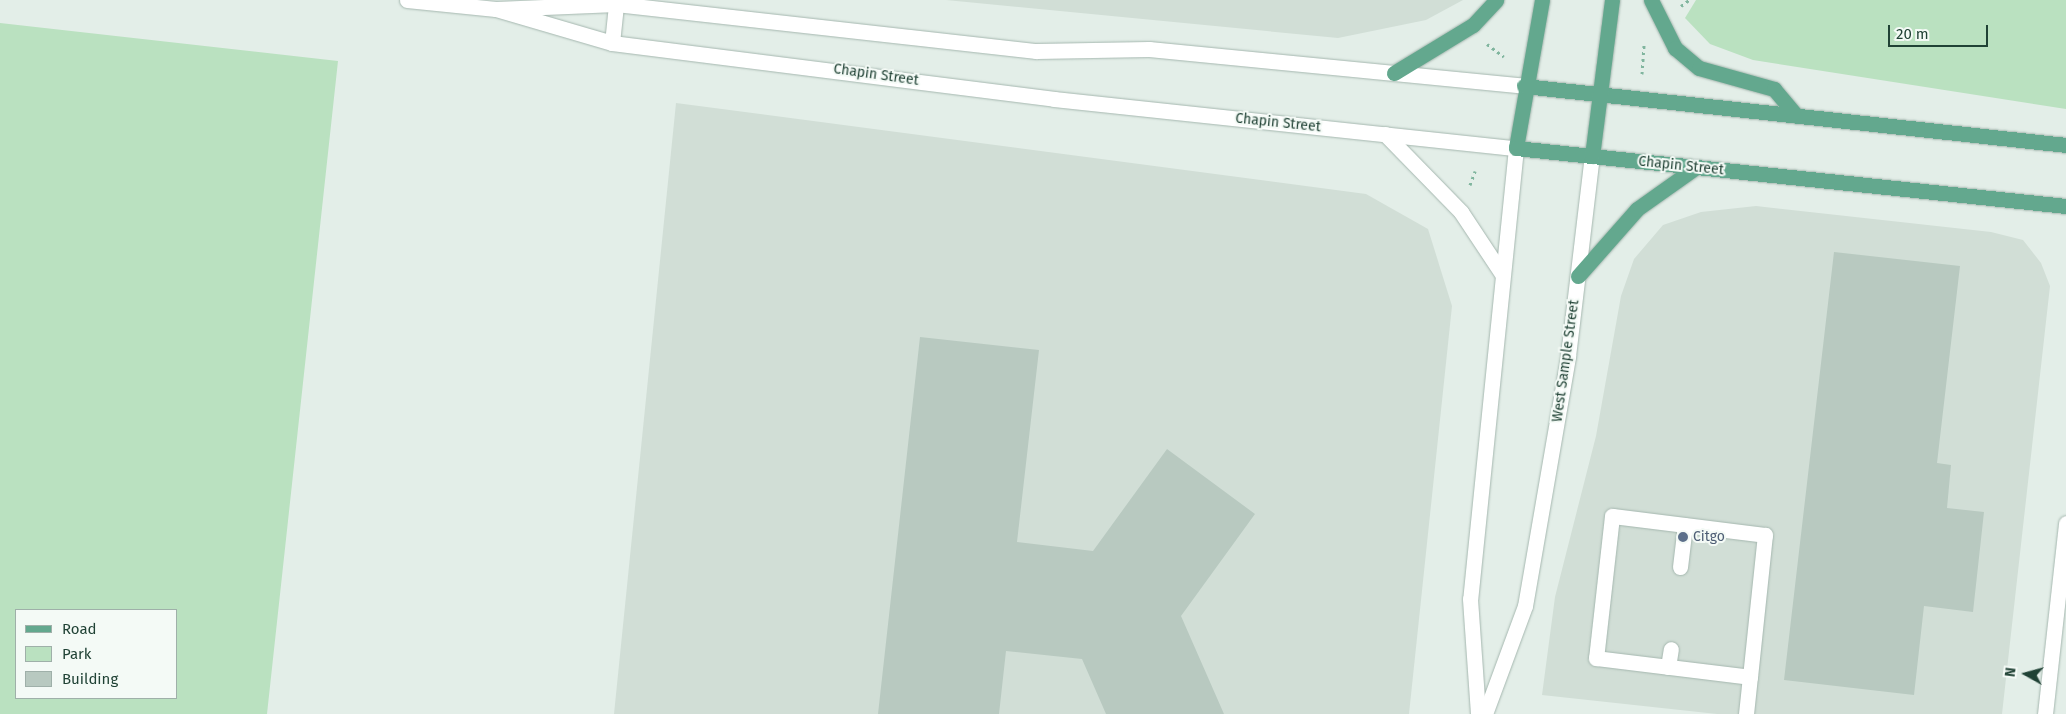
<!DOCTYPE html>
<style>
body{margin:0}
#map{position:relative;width:2066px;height:714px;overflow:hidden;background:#e3eee8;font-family:"Fira Sans",sans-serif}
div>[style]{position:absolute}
.built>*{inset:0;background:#d1ded6}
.green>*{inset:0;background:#bae1c0}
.building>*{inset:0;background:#b8c9c0}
.path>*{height:3px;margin-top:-1.5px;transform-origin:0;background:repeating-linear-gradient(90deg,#80b59e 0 2.5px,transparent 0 6.5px)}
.roads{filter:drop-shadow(0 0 1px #a5b7af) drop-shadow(0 0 1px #a5b7af)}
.lane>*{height:15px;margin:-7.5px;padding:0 7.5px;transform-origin:7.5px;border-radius:7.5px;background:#fff}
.street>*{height:15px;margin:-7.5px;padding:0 7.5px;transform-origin:7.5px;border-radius:7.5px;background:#fff}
.secondary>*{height:15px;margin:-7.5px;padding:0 7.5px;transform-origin:7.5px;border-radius:7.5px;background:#fff}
.primary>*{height:15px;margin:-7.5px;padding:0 7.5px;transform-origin:7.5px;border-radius:7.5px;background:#63a88e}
.dots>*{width:14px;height:14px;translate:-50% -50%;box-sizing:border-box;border:2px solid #f4faf6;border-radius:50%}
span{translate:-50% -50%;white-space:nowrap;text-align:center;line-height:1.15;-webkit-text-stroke:4px #f4faf6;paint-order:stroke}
.street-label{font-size:14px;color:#204235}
.service-label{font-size:14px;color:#4e5e75}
.left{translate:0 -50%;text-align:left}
.legend{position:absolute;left:15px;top:609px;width:162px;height:90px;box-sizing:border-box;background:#f4faf6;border:1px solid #9fb0a9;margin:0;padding:6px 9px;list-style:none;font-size:15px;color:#204235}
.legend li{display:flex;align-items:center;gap:10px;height:25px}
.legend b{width:25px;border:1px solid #9fb0a9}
.north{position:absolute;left:2001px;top:649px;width:50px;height:50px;-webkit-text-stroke:4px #f4faf6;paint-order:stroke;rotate:277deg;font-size:14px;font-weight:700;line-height:20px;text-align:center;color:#204235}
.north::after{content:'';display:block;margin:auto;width:18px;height:22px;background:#204235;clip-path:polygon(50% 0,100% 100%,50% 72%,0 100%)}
.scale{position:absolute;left:1888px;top:25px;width:100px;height:22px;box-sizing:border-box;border:2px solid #204235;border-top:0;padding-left:6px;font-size:15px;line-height:18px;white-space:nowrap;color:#204235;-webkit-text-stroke:4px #f4faf6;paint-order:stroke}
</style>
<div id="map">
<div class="built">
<div style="clip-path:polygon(946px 0,1463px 0,1426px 20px,1338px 38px)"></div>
<div style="clip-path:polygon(676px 103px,1366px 194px,1428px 229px,1452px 306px,1409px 714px,614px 714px)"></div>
<div style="clip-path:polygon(1756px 206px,1991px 232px,2023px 240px,2041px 263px,2050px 286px,2002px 714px,1717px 714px,1542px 695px,1555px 597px,1596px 436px,1621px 296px,1634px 259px,1663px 225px,1701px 212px)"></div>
</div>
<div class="green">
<div style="clip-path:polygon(1696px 0,2066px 0,2066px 109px,1753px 60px,1710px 44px,1685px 18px)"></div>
<div style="clip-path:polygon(evenodd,0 23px,338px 61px,267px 714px,0 714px,0 23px,176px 610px,176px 698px,16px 698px,16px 610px,176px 610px)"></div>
</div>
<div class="building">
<div style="clip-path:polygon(1834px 252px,1960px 266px,1937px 463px,1951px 465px,1947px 508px,1984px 512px,1973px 612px,1924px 606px,1914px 695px,1784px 680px)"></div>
<div style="clip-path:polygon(920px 337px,1039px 350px,1017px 542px,1093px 551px,1167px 449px,1255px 514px,1181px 616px,1224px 714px,1106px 714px,1082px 659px,1006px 651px,999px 714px,878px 714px)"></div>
</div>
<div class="path">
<div style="left:1681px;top:6px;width:10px;rotate:-37deg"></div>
<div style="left:1487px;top:44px;width:21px;rotate:37deg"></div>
<div style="left:1642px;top:74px;width:29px;rotate:-86deg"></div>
<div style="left:1470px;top:185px;width:15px;rotate:-70deg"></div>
</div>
<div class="roads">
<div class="lane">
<div style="left:612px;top:43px;width:39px;rotate:-84deg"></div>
<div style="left:1680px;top:567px;width:42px;rotate:-83.2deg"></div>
<div style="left:1668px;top:667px;width:18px;rotate:-81deg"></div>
<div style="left:1746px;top:714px;width:37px;rotate:-84deg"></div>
<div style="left:1750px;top:677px;width:143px;rotate:-84deg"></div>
<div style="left:1765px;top:535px;width:154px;rotate:-172.9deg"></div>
<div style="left:1612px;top:516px;width:143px;rotate:96.4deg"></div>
<div style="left:1596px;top:658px;width:155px;rotate:7deg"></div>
</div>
<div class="street">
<div style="left:2045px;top:714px;width:192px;rotate:-83.7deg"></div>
</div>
<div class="secondary">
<div style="left:407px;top:0;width:89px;rotate:5.8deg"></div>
<div style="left:496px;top:9px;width:120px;rotate:-2.4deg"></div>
<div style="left:616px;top:4px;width:423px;rotate:6.4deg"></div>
<div style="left:1036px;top:51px;width:113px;rotate:-1deg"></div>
<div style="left:1149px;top:49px;width:377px;rotate:5.6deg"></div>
<div style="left:496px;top:9px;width:121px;rotate:16.3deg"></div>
<div style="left:612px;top:43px;width:446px;rotate:7.2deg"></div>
<div style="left:1054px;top:99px;width:465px;rotate:6.1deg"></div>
<div style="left:1516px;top:148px;width:453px;rotate:95.8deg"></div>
<div style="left:1470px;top:599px;width:115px;rotate:86deg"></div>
<div style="left:1385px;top:134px;width:109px;rotate:45.7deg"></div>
<div style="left:1461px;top:212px;width:74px;rotate:56.5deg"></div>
<div style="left:1485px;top:714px;width:115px;rotate:-69.7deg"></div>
<div style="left:1525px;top:606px;width:254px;rotate:-80.2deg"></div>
<div style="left:1568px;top:356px;width:201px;rotate:-83.2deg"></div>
</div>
<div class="primary">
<div style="left:1542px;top:0;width:150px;rotate:100deg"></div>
<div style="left:1516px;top:148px;width:553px;rotate:6.02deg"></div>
<div style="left:1651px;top:0;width:54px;rotate:63.4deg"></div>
<div style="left:1675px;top:48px;width:31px;rotate:40deg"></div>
<div style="left:1699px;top:68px;width:78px;rotate:15.6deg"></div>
<div style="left:1774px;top:89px;width:35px;rotate:50deg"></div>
<div style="left:1394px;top:73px;width:92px;rotate:-31.3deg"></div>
<div style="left:1473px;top:25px;width:34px;rotate:-47deg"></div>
<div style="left:1524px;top:86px;width:545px;rotate:6.21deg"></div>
<div style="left:1592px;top:156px;width:157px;rotate:-82.7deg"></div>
<div style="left:1578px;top:276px;width:89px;rotate:-48.6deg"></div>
<div style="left:1637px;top:209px;width:72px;rotate:-35.4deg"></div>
</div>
</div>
<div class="dots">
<div style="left:1683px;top:537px;background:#5c6f8a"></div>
</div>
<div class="street-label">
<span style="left:876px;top:75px;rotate:8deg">Chapin Street</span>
<span style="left:1278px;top:123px;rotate:6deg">Chapin Street</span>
<span style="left:1681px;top:166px;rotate:6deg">Chapin Street</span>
<span style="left:1566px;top:361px;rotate:-82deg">West Sample Street</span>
</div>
<div class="service-label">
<span class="left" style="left:1693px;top:537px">Citgo</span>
</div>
<ul class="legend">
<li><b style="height:6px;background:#63a88e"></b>Road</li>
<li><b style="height:14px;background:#bae1c0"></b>Park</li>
<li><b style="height:14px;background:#b8c9c0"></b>Building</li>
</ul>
<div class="north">N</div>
<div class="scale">20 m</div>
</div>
